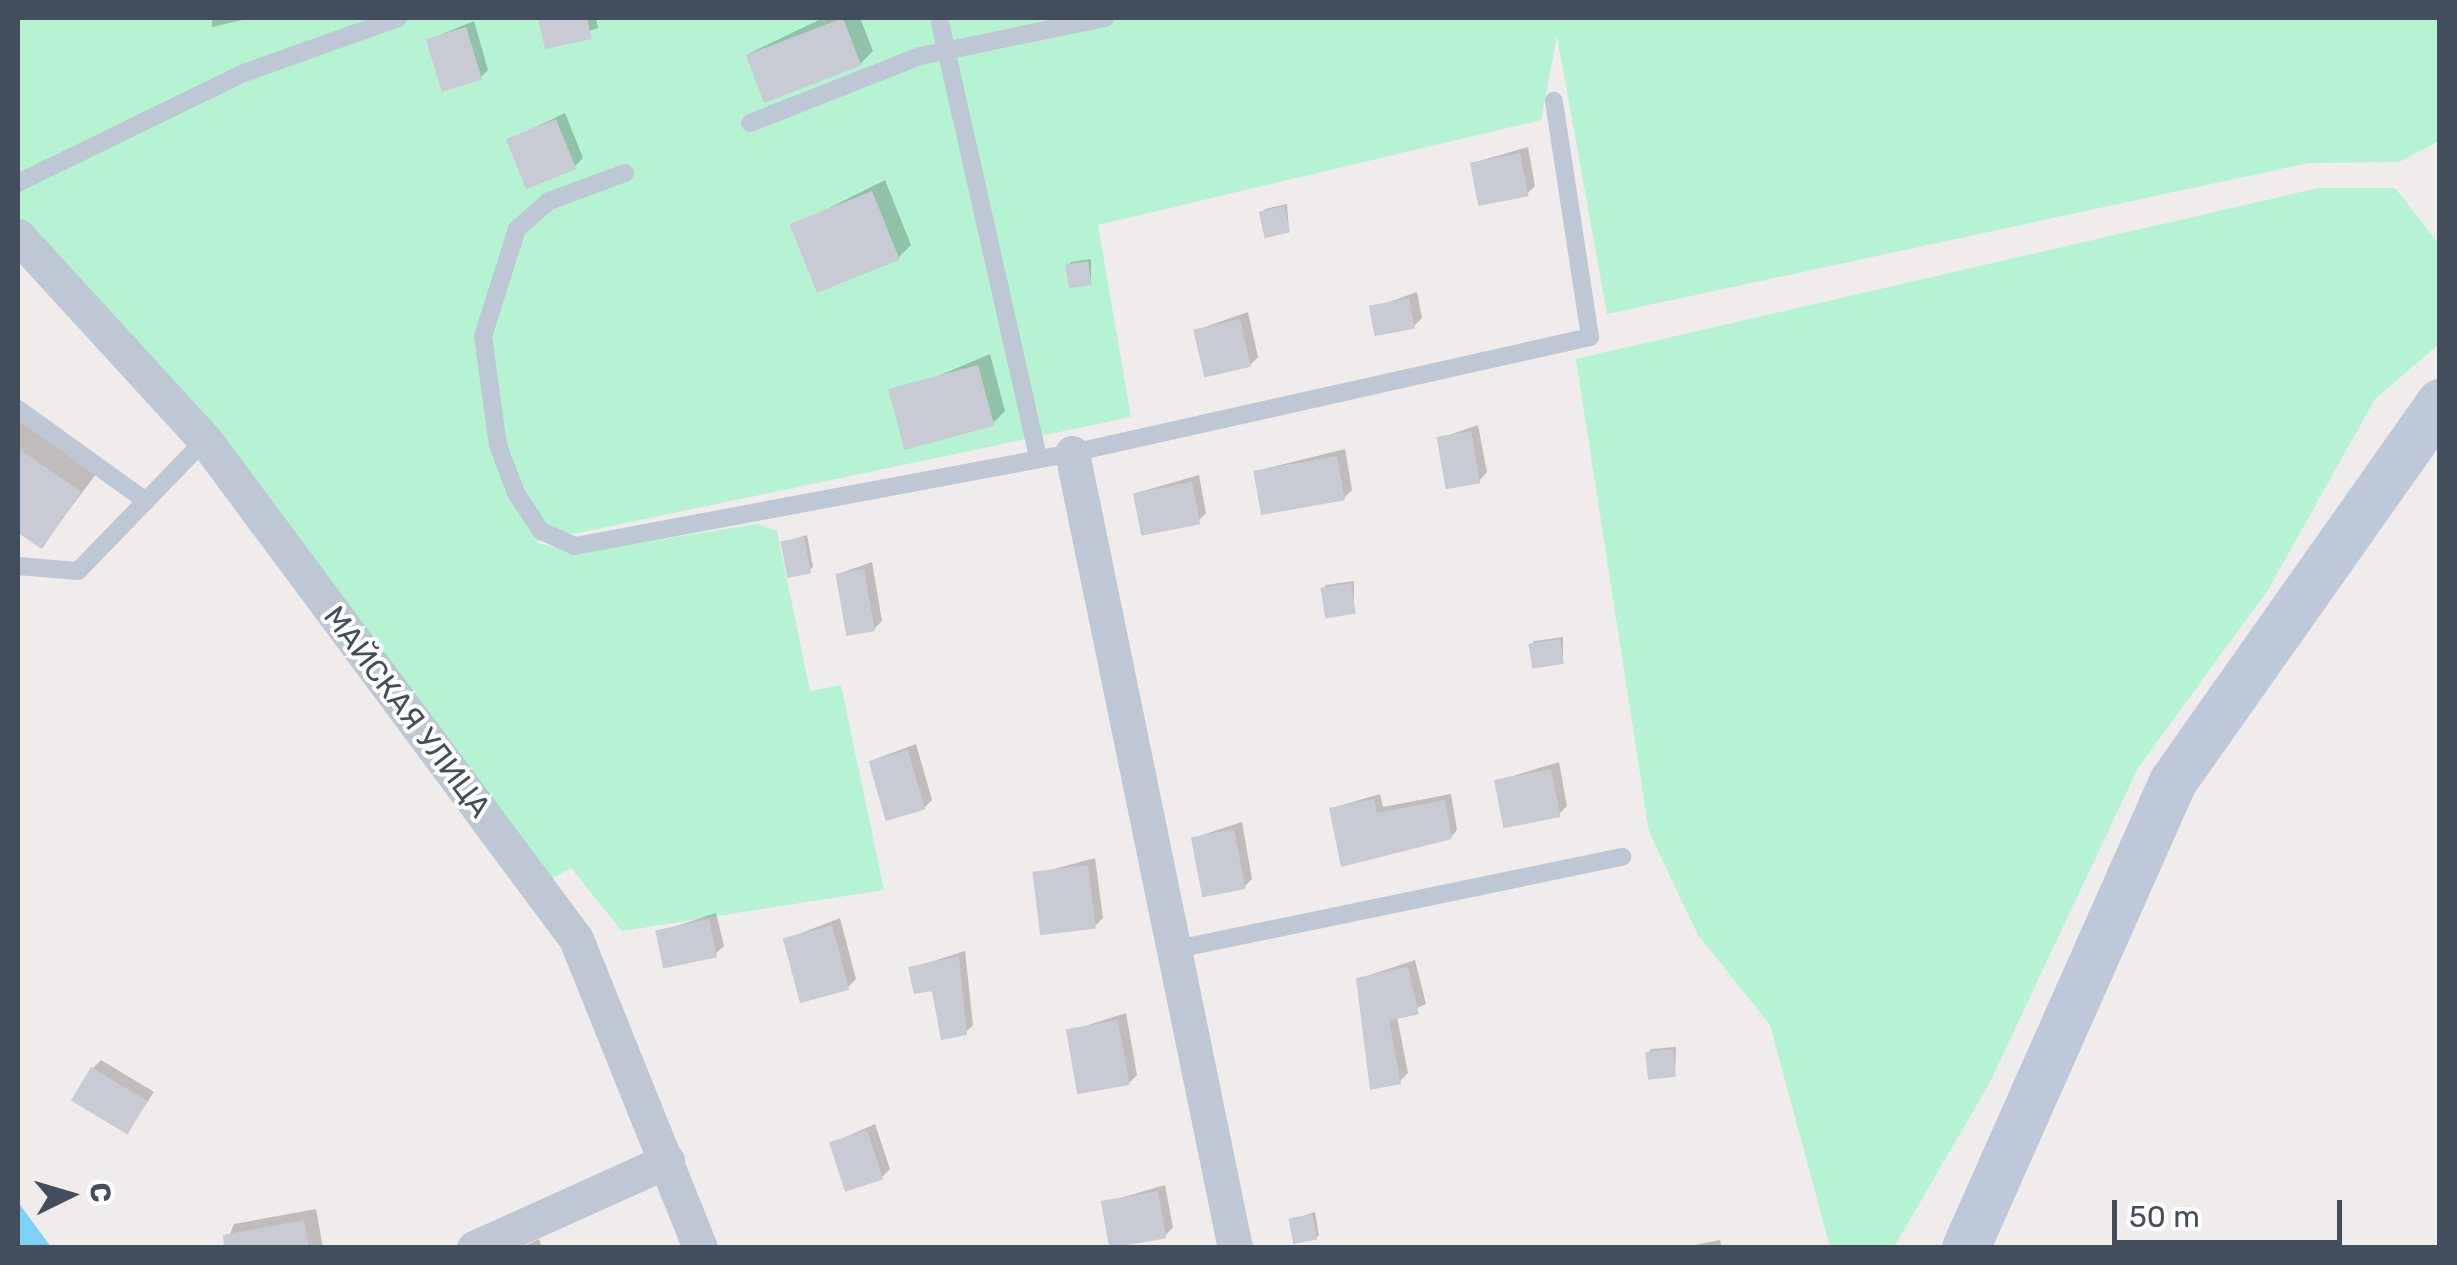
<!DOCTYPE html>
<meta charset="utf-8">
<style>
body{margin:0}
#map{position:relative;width:2457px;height:1265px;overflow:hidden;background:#f0ecec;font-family:Rubik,sans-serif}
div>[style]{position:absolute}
.green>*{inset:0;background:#b5f3d2}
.water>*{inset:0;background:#7dd3f5}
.shadow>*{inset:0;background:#0003}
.building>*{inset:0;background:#c8cbd3;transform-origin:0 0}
.lane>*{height:18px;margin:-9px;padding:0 9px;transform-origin:9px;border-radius:9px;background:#bec8d4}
.street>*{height:35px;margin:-17.5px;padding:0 17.5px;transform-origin:17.5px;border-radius:17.5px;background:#bec8d4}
.secondary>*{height:48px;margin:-24px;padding:0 24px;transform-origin:24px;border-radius:24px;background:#bdc8d8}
span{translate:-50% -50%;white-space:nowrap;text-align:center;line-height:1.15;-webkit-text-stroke:8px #fff;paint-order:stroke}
.street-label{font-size:30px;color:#434e5c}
.frame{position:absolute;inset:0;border:20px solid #434e5c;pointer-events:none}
.north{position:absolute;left:20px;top:1145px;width:100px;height:100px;-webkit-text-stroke:8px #fff;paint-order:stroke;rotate:85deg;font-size:28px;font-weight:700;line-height:40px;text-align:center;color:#434e5c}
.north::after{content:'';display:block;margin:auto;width:35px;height:45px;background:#434e5c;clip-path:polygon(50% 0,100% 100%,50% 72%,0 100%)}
.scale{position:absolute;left:2112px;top:1200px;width:230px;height:45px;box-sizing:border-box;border:5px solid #434e5c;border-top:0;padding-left:12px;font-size:30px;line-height:35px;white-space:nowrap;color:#434e5c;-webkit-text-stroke:8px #fff;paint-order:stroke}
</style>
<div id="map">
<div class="green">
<div style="clip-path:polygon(18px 18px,2439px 18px,2439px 141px,2399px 162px,2309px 163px,1607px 314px,1557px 36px,1541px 120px,1098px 225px,1131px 417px,535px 542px,574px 553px,758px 524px,777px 531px,810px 691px,841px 685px,884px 890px,622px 931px,571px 868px,546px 882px,212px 433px,18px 218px)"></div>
<div style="clip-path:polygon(2318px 188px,2395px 188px,2439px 244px,2439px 344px,2375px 399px,2268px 590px,2138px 768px,1989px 1084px,1894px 1247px,1830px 1247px,1770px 1025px,1698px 935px,1649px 832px,1576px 359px)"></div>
</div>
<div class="water">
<div style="clip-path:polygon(18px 1202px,51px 1247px,18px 1247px)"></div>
</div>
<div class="shadow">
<div style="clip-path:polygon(212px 18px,251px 18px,212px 27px)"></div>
<div style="clip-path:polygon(540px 18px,596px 18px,598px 28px,547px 46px)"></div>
<div style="clip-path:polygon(823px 18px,860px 18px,873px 51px,860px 64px,748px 54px)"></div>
<div style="clip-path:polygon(474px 21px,488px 70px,480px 78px,428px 40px)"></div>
<div style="clip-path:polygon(565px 113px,583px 158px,575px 166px,509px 140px)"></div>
<div style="clip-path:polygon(1528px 147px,1535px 186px,1527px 194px,1472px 163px)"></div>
<div style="clip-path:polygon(885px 180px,911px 245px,899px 257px,793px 226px)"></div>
<div style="clip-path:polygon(1287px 204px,1289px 230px,1262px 213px,1265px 209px)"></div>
<div style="clip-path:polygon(1091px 259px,1091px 282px,1068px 266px,1071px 262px)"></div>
<div style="clip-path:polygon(1417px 292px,1422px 318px,1414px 326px,1372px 308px)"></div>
<div style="clip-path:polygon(1248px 312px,1258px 357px,1250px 365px,1196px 330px)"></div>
<div style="clip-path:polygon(990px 354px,1005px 411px,992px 424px,893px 395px)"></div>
<div style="clip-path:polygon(18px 420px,96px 474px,42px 546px,18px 530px)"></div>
<div style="clip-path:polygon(1478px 425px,1487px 472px,1479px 481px,1440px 438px)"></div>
<div style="clip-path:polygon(1345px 449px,1352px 490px,1344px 498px,1256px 471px)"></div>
<div style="clip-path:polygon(1199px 475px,1206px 513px,1198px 521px,1136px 493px)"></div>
<div style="clip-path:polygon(807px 535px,813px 567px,809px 570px,784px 542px)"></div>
<div style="clip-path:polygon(872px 562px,882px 621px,874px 629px,838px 574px)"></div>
<div style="clip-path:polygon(1354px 581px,1354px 612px,1323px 589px,1326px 585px)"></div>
<div style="clip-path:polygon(1563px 637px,1563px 662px,1531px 645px,1534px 641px)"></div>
<div style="clip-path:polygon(916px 744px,932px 800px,924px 808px,870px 761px)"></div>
<div style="clip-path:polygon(1559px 762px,1567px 806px,1559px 814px,1496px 781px)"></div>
<div style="clip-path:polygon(1380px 794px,1383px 807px,1451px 794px,1457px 830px,1451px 837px,1332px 808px)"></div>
<div style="clip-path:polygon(1242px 822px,1252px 879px,1244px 887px,1193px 838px)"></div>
<div style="clip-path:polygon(1095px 858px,1103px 918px,1095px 926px,1035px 874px)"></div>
<div style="clip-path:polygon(716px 913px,724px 946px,715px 954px,658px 932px)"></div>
<div style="clip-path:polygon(840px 918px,856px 979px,848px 987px,786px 939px)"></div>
<div style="clip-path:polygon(965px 951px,973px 1025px,966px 1032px,911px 968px)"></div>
<div style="clip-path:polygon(1415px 960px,1426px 1004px,1397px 1017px,1408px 1073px,1400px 1081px,1358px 979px)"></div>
<div style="clip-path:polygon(1126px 1013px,1137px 1075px,1129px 1083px,1069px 1031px)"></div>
<div style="clip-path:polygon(1676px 1047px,1675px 1074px,1648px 1053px,1651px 1049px)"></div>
<div style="clip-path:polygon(101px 1060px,154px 1092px,127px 1132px,93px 1068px)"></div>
<div style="clip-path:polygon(875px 1124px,890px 1169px,882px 1177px,832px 1143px)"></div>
<div style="clip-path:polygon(1165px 1185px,1173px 1227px,1165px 1236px,1103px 1203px)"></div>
<div style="clip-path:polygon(316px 1209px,323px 1248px,224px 1248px,234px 1224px)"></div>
<div style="clip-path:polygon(1315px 1212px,1319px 1235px,1316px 1238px,1291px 1220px)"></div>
<div style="clip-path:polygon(539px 1239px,542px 1248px,521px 1248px)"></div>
<div style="clip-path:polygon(1720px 1240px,1722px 1248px,1680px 1248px)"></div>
</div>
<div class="building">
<div style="clip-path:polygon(538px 18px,587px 18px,592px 39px,545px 49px)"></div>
<div style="left:843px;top:18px;width:51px;height:104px;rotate:69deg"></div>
<div style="left:466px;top:27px;width:55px;height:42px;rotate:73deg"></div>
<div style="left:556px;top:119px;width:54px;height:54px;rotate:68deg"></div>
<div style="left:1520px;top:153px;width:44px;height:51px;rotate:79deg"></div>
<div style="left:872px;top:191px;width:74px;height:89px;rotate:68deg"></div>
<div style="left:1284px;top:206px;width:27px;height:26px;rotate:77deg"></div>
<div style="left:1088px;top:261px;width:24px;height:23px;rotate:81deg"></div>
<div style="left:1409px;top:298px;width:31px;height:41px;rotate:79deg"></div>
<div style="left:1240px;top:319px;width:49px;height:48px;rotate:77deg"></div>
<div style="left:978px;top:365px;width:63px;height:93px;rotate:75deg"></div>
<div style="left:1471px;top:431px;width:53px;height:35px;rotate:80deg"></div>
<div style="clip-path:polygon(18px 448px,81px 492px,42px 549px,18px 533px)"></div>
<div style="left:1337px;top:456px;width:45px;height:85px;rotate:80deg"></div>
<div style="left:1192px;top:482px;width:43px;height:60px;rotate:79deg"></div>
<div style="left:804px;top:537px;width:37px;height:24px;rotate:79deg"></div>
<div style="left:864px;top:569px;width:63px;height:29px;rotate:80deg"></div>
<div style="left:1351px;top:583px;width:31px;height:31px;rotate:81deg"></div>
<div style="left:1560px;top:639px;width:25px;height:32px;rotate:81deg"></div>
<div style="left:908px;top:750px;width:62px;height:41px;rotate:74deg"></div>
<div style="left:1551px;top:769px;width:49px;height:58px;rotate:79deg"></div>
<div style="clip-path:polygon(1374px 799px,1377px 813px,1445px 800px,1452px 839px,1341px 867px,1329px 808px)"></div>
<div style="left:1234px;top:829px;width:61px;height:44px;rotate:79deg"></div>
<div style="left:1088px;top:865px;width:64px;height:56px;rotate:83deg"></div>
<div style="left:709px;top:919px;width:39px;height:55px;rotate:78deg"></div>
<div style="left:832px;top:925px;width:67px;height:51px;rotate:75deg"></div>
<div style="clip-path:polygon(959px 956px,967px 1035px,941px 1040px,932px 991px,914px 994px,908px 967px)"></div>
<div style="clip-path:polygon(1408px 967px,1419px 1014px,1389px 1021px,1401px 1084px,1370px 1090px,1356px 978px)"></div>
<div style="left:1118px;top:1020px;width:66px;height:53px;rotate:80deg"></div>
<div style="left:1673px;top:1049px;width:28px;height:28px;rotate:84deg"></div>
<div style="left:91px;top:1067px;width:66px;height:39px;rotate:31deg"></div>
<div style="left:867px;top:1130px;width:52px;height:40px;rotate:72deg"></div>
<div style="left:1158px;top:1191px;width:48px;height:58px;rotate:80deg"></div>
<div style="left:1312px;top:1214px;width:26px;height:24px;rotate:79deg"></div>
<div style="clip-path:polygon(304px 1220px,309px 1248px,224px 1248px,223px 1235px)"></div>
</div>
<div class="lane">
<div style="left:939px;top:18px;width:452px;rotate:77.3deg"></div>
<div style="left:750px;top:123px;width:183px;rotate:-21.5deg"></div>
<div style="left:920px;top:56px;width:189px;rotate:-11.6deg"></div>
<div style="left:625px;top:173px;width:81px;rotate:159.8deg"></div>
<div style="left:549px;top:201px;width:43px;rotate:138.8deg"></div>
<div style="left:517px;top:229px;width:112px;rotate:107.6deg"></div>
<div style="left:483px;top:336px;width:110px;rotate:82.2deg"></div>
<div style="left:498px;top:445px;width:51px;rotate:69.4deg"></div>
<div style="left:516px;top:493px;width:45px;rotate:56.7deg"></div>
<div style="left:541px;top:531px;width:37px;rotate:24deg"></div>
<div style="left:575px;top:546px;width:506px;rotate:-10.6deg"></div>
<div style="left:1072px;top:453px;width:531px;rotate:-12.62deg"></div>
<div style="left:1590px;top:337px;width:239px;rotate:-98.7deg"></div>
<div style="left:18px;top:183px;width:248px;rotate:-26deg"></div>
<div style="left:241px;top:74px;width:167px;rotate:-19.6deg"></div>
<div style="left:18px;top:409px;width:158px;rotate:35.7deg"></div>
<div style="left:18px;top:566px;width:60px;rotate:4.8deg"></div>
<div style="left:78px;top:571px;width:182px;rotate:-45.9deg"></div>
<div style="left:1172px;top:950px;width:460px;rotate:-11.7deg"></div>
</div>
<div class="street">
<div style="left:18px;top:236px;width:277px;rotate:47.5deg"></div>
<div style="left:205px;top:440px;width:622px;rotate:53.37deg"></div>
<div style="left:576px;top:939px;width:333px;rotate:68.1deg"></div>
<div style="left:1072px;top:453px;width:812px;rotate:78.41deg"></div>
<div style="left:474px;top:1248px;width:212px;rotate:-24.3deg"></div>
</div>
<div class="secondary">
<div style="left:1966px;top:1248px;width:510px;rotate:-66.05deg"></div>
<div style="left:2173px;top:782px;width:464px;rotate:-54.8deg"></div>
</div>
<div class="street-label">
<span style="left:407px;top:712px;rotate:53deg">МАЙСКАЯ УЛИЦА</span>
</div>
<div class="frame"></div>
<div class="north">С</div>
<div class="scale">50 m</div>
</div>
